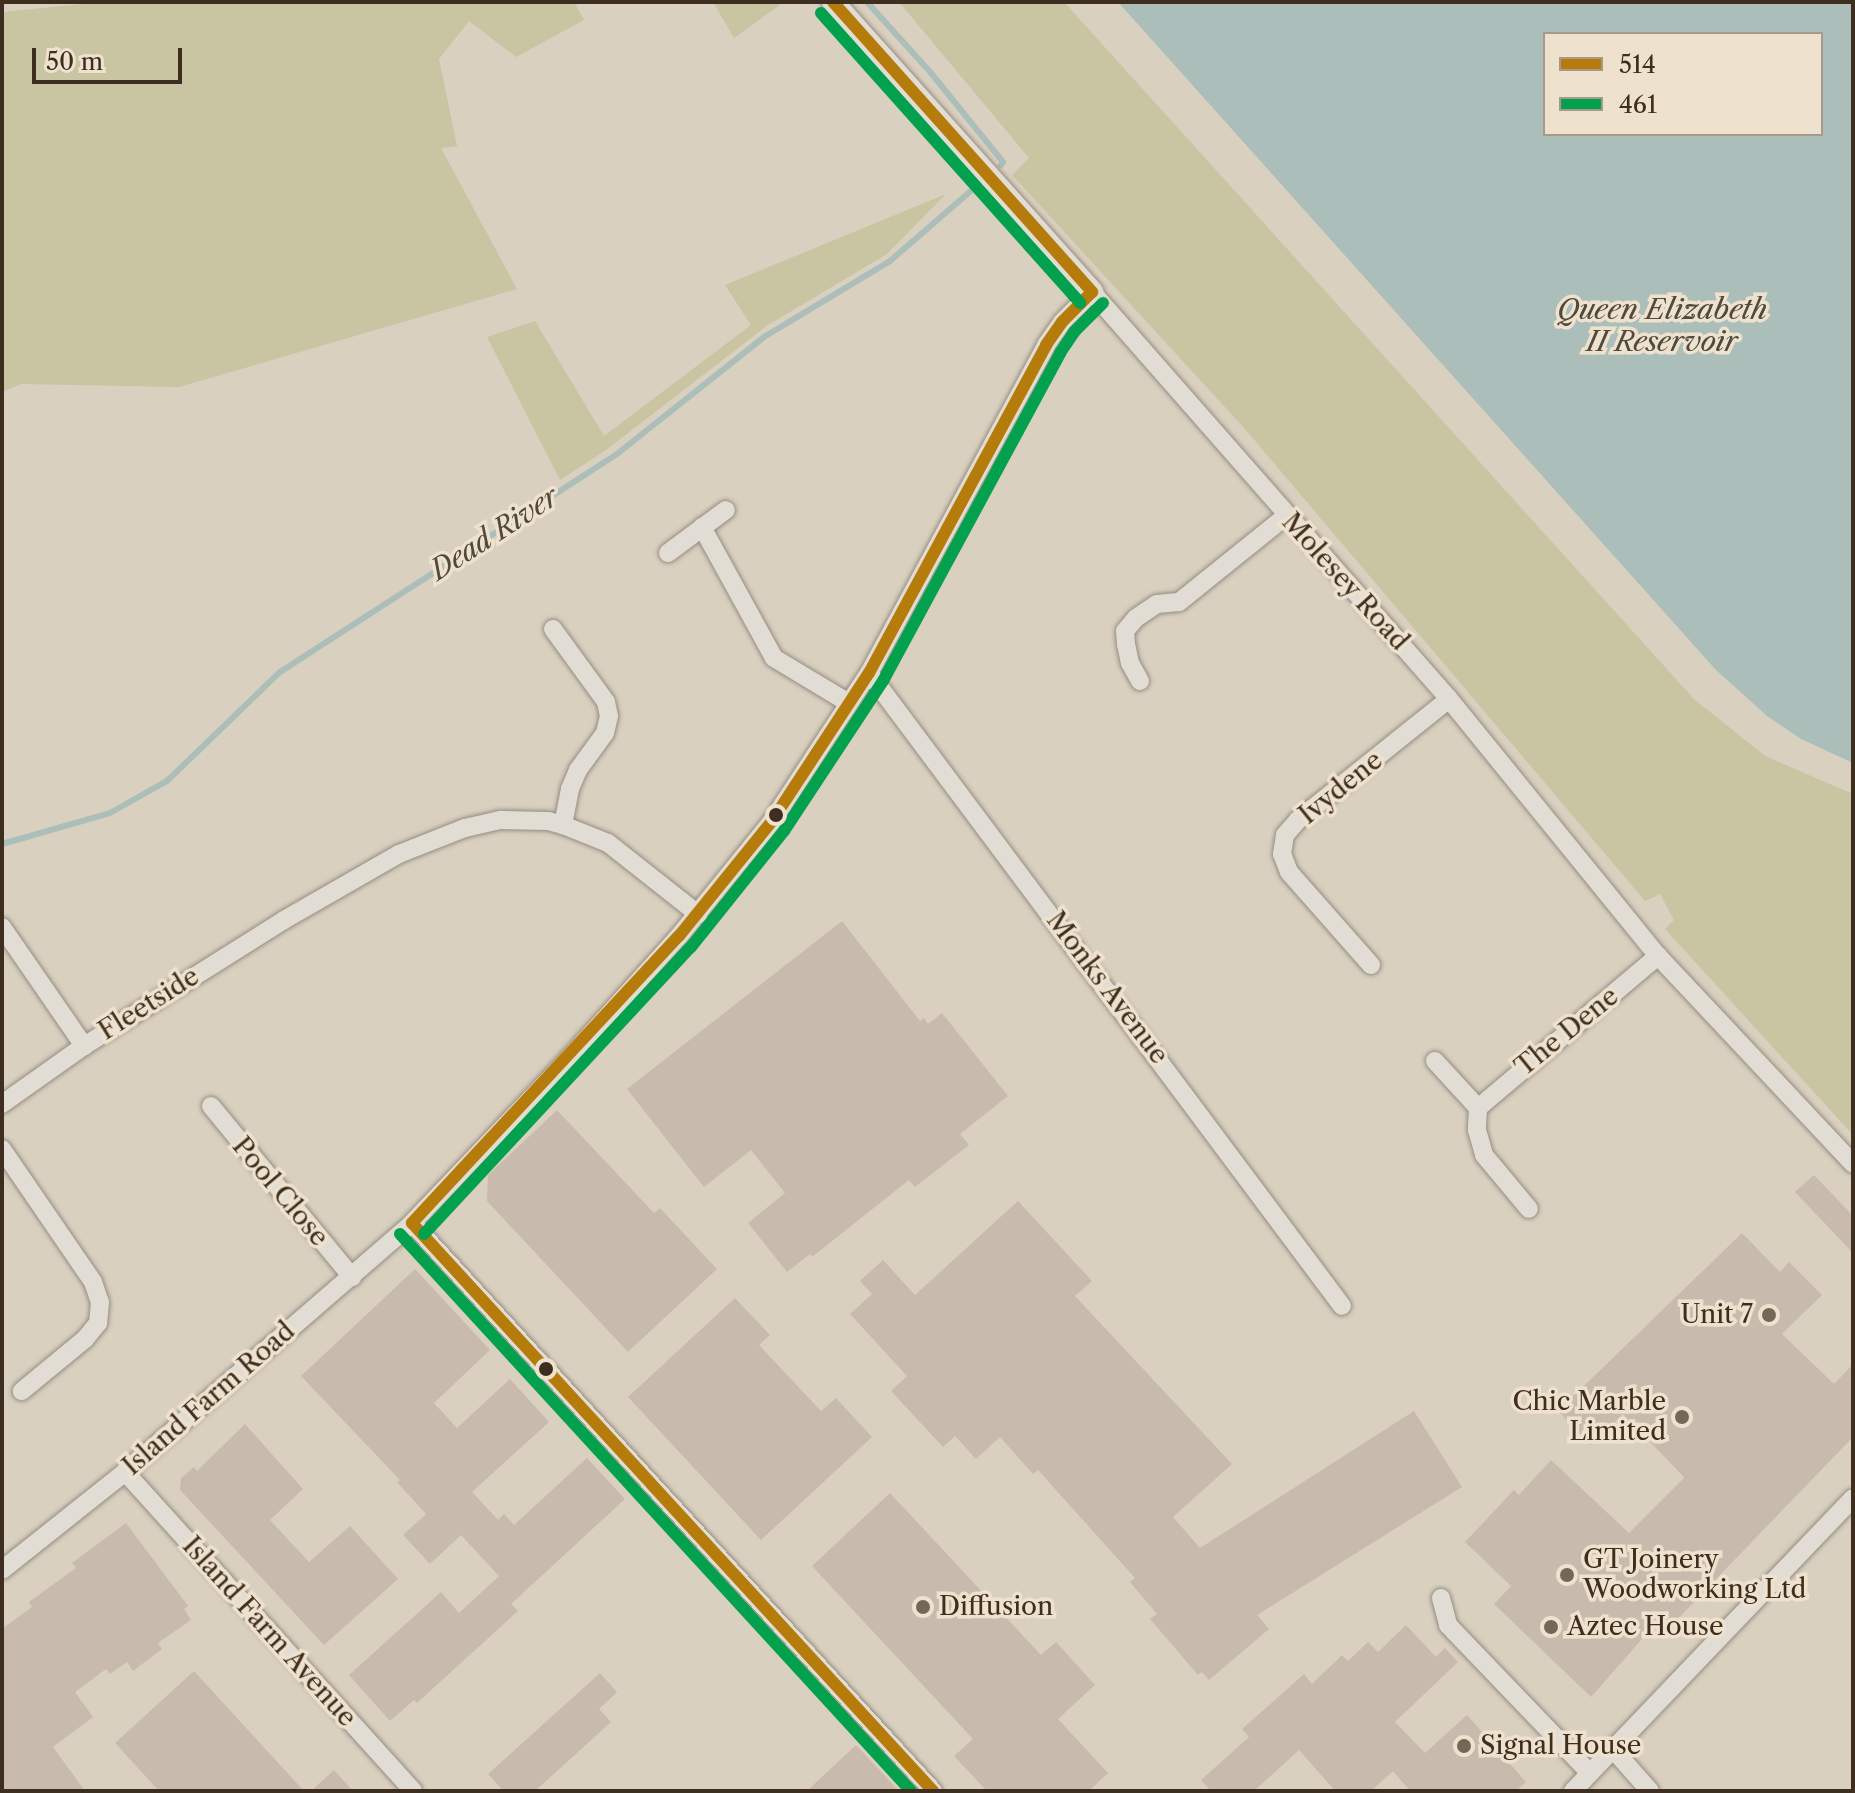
<!DOCTYPE html>
<style>
body{margin:0}
#map{position:relative;width:1855px;height:1793px;overflow:hidden;background:#dad0bf;font-family:"Libre Caslon Text",serif}
div>[style]{position:absolute}
.green>*{inset:0;background:#c9c4a1}
.water>*{inset:0;background:#acbeb9}
.stream>*{height:6px;margin:-3px;padding:0 3px;transform-origin:3px;border-radius:3px;background:#acbeb9}
.building>*{inset:0;background:#c9baae}
.roads{filter:drop-shadow(0 0 2px #958d82) drop-shadow(0 0 2px #958d82)}
.minor>*{height:18px;margin:-9px;padding:0 9px;transform-origin:9px;border-radius:9px;background:#e2ddd4}
.tertiary>*{height:22px;margin:-11px;padding:0 11px;transform-origin:11px;border-radius:11px;background:#e2ddd4}
.bus-1>*{height:12px;margin:-6px;padding:0 6px;transform-origin:6px;border-radius:6px;background:#b67c0b}
.bus-2>*{height:12px;margin:-6px;padding:0 6px;transform-origin:6px;border-radius:6px;background:#03a04e}
.dots>*{width:22px;height:22px;translate:-50% -50%;box-sizing:border-box;border:4px solid #eee2ce;border-radius:50%}
span{translate:-50% -50%;white-space:nowrap;text-align:center;line-height:1.15;-webkit-text-stroke:7px #eee2ce;paint-order:stroke}
.street-label{font-size:26px;color:#3e2e1f}
.poi-label{font-size:26px;color:#3e2e1f}
.right{translate:-100% -50%;text-align:right}
.left{translate:0 -50%;text-align:left}
.water-label{font-size:28px;color:#50493d;font-style:italic}
.frame{position:absolute;inset:0;border:4px solid #3e2e1f;pointer-events:none}
.legend{position:absolute;left:1543px;top:32px;width:280px;height:104px;box-sizing:border-box;background:#eee2ce;border:2px solid #a89a88;margin:0;padding:10px 14px;list-style:none;font-size:24px;color:#3e2e1f}
.legend li{display:flex;align-items:center;gap:16px;height:40px}
.legend b{width:40px;border:2px solid #a89a88}
.scale{position:absolute;left:32px;top:48px;width:150px;height:36px;box-sizing:border-box;border:4px solid #3e2e1f;border-top:0;padding-left:10px;font-size:24px;line-height:28px;white-space:nowrap;color:#3e2e1f;-webkit-text-stroke:6px #eee2ce;paint-order:stroke}
</style>
<div id="map">
<div class="green">
<div style="clip-path:polygon(104px 2px,574px 2px,584px 20px,516px 57px,469px 21px,439px 59px,457px 146px,441px 148px,517px 289px,179px 387px,21px 384px,2px 392px,2px 12px)"></div>
<div style="clip-path:polygon(713px 2px,784px 2px,734px 38px)"></div>
<div style="clip-path:polygon(899px 2px,1064px 2px,1694px 699px,1765px 756px,1853px 794px,1853px 1135px,1665px 929px,1674px 920px,1660px 894px,1645px 901px,1245px 429px,1012px 175px,1029px 158px)"></div>
<div style="clip-path:polygon(946px 194px,887px 254px,768px 325px,606px 450px,560px 480px,487px 337px,535px 321px,604px 436px,751px 325px,725px 285px)"></div>
</div>
<div class="water">
<div style="clip-path:polygon(evenodd,1118px 2px,1853px 2px,1853px 763px,1801px 739px,1767px 716px,1716px 670px,1118px 2px,1545px 34px,1821px 34px,1821px 134px,1545px 134px,1545px 34px)"></div>
</div>
<div class="stream">
<div style="left:867px;top:2px;width:96px;rotate:48deg"></div>
<div style="left:931px;top:73px;width:114px;rotate:51deg"></div>
<div style="left:1003px;top:162px;width:4px;rotate:124deg"></div>
<div style="left:2px;top:844px;width:112px;rotate:-16deg"></div>
<div style="left:110px;top:813px;width:65px;rotate:-29.3deg"></div>
<div style="left:167px;top:781px;width:157px;rotate:-44deg"></div>
<div style="left:280px;top:672px;width:401px;rotate:-32.9deg"></div>
<div style="left:617px;top:454px;width:188px;rotate:-38.5deg"></div>
<div style="left:764px;top:337px;width:147px;rotate:-31.1deg"></div>
<div style="left:890px;top:261px;width:108px;rotate:-40.9deg"></div>
</div>
<div class="building">
<div style="clip-path:polygon(842px 921px,920px 1021px,924px 1018px,928px 1024px,942px 1013px,1008px 1096px,960px 1134px,969px 1145px,915px 1187px,909px 1180px,812px 1257px,810px 1254px,787px 1272px,748px 1223px,785px 1193px,751px 1150px,704px 1187px,627px 1089px)"></div>
<div style="clip-path:polygon(557px 1110px,654px 1213px,660px 1208px,717px 1269px,628px 1352px,487px 1201px,488px 1175px)"></div>
<div style="clip-path:polygon(1814px 1175px,1853px 1216px,1853px 1253px,1795px 1192px)"></div>
<div style="clip-path:polygon(1018px 1201px,1092px 1281px,1075px 1296px,1232px 1464px,1173px 1517px,1200px 1548px,1414px 1411px,1462px 1487px,1257px 1615px,1269px 1629px,1209px 1680px,1202px 1672px,1198px 1675px,1150px 1619px,1157px 1614px,1130px 1582px,1135px 1578px,1038px 1470px,1033px 1474px,1000px 1437px,976px 1459px,955px 1436px,943px 1447px,891px 1391px,907px 1376px,850px 1314px,872px 1294px,860px 1281px,883px 1260px,915px 1295px)"></div>
<div style="clip-path:polygon(1742px 1233px,1780px 1272px,1789px 1262px,1822px 1295px,1782px 1334px,1834px 1384px,1853px 1364px,1853px 1437px,1666px 1631px,1657px 1622px,1591px 1697px,1494px 1604px,1511px 1586px,1465px 1542px,1514px 1490px,1519px 1495px,1551px 1460px,1629px 1533px,1683px 1479px,1684px 1477px,1623px 1414px,1591px 1445px,1558px 1411px)"></div>
<div style="clip-path:polygon(415px 1269px,490px 1350px,434px 1403px,457px 1428px,510px 1379px,549px 1422px,472px 1492px,498px 1520px,504px 1514px,514px 1525px,587px 1458px,625px 1499px,511px 1604px,518px 1611px,417px 1703px,414px 1700px,390px 1721px,349px 1675px,441px 1592px,459px 1613px,499px 1576px,461px 1535px,430px 1564px,403px 1535px,426px 1514px,397px 1482px,400px 1480px,301px 1376px)"></div>
<div style="clip-path:polygon(735px 1298px,770px 1335px,759px 1345px,821px 1411px,836px 1398px,872px 1437px,761px 1540px,628px 1397px)"></div>
<div style="clip-path:polygon(245px 1424px,303px 1489px,270px 1520px,309px 1562px,350px 1526px,398px 1579px,324px 1645px,180px 1490px,181px 1478px,194px 1467px,197px 1471px)"></div>
<div style="clip-path:polygon(890px 1493px,1041px 1655px,1056px 1642px,1095px 1685px,1058px 1719px,1108px 1773px,1089px 1791px,987px 1791px,954px 1756px,973px 1739px,812px 1566px)"></div>
<div style="clip-path:polygon(126px 1523px,188px 1606px,184px 1609px,191px 1620px,158px 1643px,162px 1649px,133px 1671px,127px 1662px,110px 1674px,106px 1669px,75px 1692px,93px 1717px,53px 1747px,85px 1791px,2px 1791px,2px 1629px,32px 1607px,29px 1602px,76px 1568px,72px 1563px)"></div>
<div style="clip-path:polygon(1406px 1625px,1436px 1657px,1445px 1648px,1458px 1662px,1395px 1722px,1425px 1753px,1467px 1715px,1526px 1782px,1516px 1791px,1410px 1791px,1393px 1771px,1371px 1791px,1335px 1791px,1299px 1750px,1254px 1791px,1211px 1791px,1201px 1780px,1249px 1737px,1242px 1729px,1304px 1674px,1312px 1684px,1342px 1655px,1348px 1661px,1368px 1642px,1378px 1652px)"></div>
<div style="clip-path:polygon(194px 1671px,304px 1791px,159px 1791px,115px 1743px)"></div>
<div style="clip-path:polygon(600px 1673px,617px 1692px,599px 1709px,611px 1722px,535px 1791px,503px 1791px,488px 1774px)"></div>
<div style="clip-path:polygon(856px 1745px,899px 1791px,807px 1791px)"></div>
<div style="clip-path:polygon(334px 1770px,353px 1791px,311px 1791px)"></div>
</div>
<div class="roads">
<div class="minor">
<div style="left:702px;top:527px;width:149px;rotate:61.2deg"></div>
<div style="left:774px;top:658px;width:87px;rotate:31deg"></div>
<div style="left:668px;top:553px;width:72px;rotate:-36.6deg"></div>
<div style="left:553px;top:629px;width:90px;rotate:54deg"></div>
<div style="left:606px;top:702px;width:14px;rotate:78deg"></div>
<div style="left:609px;top:716px;width:17px;rotate:103deg"></div>
<div style="left:605px;top:733px;width:46px;rotate:126.1deg"></div>
<div style="left:578px;top:770px;width:21px;rotate:113deg"></div>
<div style="left:570px;top:789px;width:37px;rotate:101deg"></div>
<div style="left:869px;top:673px;width:790px;rotate:53.23deg"></div>
<div style="left:1140px;top:681px;width:21px;rotate:-119deg"></div>
<div style="left:1130px;top:663px;width:19px;rotate:-102deg"></div>
<div style="left:1126px;top:644px;width:13px;rotate:-94deg"></div>
<div style="left:1125px;top:631px;width:17px;rotate:-50deg"></div>
<div style="left:1136px;top:618px;width:25px;rotate:-34deg"></div>
<div style="left:1157px;top:604px;width:22px;rotate:-5deg"></div>
<div style="left:1179px;top:602px;width:137px;rotate:-38.8deg"></div>
<div style="left:2px;top:927px;width:145px;rotate:55.4deg"></div>
<div style="left:1371px;top:965px;width:124px;rotate:-131.4deg"></div>
<div style="left:1289px;top:872px;width:19px;rotate:-111deg"></div>
<div style="left:1282px;top:854px;width:19px;rotate:-81deg"></div>
<div style="left:1285px;top:835px;width:20px;rotate:-49deg"></div>
<div style="left:1298px;top:820px;width:193px;rotate:-38.7deg"></div>
<div style="left:1435px;top:1061px;width:64px;rotate:47.5deg"></div>
<div style="left:1478px;top:1108px;width:236px;rotate:-40.2deg"></div>
<div style="left:2px;top:1104px;width:100px;rotate:-35.3deg"></div>
<div style="left:84px;top:1046px;width:236px;rotate:-32.2deg"></div>
<div style="left:284px;top:920px;width:133px;rotate:-29.9deg"></div>
<div style="left:399px;top:854px;width:71px;rotate:-21.5deg"></div>
<div style="left:465px;top:828px;width:37px;rotate:-13deg"></div>
<div style="left:501px;top:820px;width:47px;rotate:1.2deg"></div>
<div style="left:548px;top:821px;width:16px;rotate:15deg"></div>
<div style="left:563px;top:825px;width:48px;rotate:21.8deg"></div>
<div style="left:608px;top:843px;width:115px;rotate:38.3deg"></div>
<div style="left:211px;top:1106px;width:222px;rotate:50.5deg"></div>
<div style="left:1478px;top:1108px;width:22px;rotate:93deg"></div>
<div style="left:1477px;top:1130px;width:26px;rotate:74deg"></div>
<div style="left:1484px;top:1155px;width:70px;rotate:50.2deg"></div>
<div style="left:2px;top:1149px;width:161px;rotate:55.6deg"></div>
<div style="left:93px;top:1282px;width:21px;rotate:71deg"></div>
<div style="left:100px;top:1302px;width:21px;rotate:95deg"></div>
<div style="left:98px;top:1323px;width:21px;rotate:129deg"></div>
<div style="left:85px;top:1339px;width:82px;rotate:140.5deg"></div>
<div style="left:412px;top:1223px;width:771px;rotate:47.47deg"></div>
<div style="left:125px;top:1472px;width:430px;rotate:47.9deg"></div>
<div style="left:2px;top:1570px;width:157px;rotate:-38.5deg"></div>
<div style="left:125px;top:1472px;width:380px;rotate:-40.9deg"></div>
<div style="left:412px;top:1223px;width:228px;rotate:-46.4deg"></div>
<div style="left:569px;top:1058px;width:164px;rotate:-48deg"></div>
<div style="left:679px;top:936px;width:148px;rotate:-51deg"></div>
<div style="left:772px;top:821px;width:177px;rotate:-56.8deg"></div>
<div style="left:869px;top:673px;width:373px;rotate:-61.6deg"></div>
<div style="left:1046px;top:345px;width:28px;rotate:-55deg"></div>
<div style="left:1062px;top:322px;width:42px;rotate:-45deg"></div>
<div style="left:1092px;top:292px;width:541px;rotate:48.74deg"></div>
<div style="left:1449px;top:699px;width:331px;rotate:50.9deg"></div>
<div style="left:1658px;top:956px;width:285px;rotate:46.8deg"></div>
<div style="left:1441px;top:1598px;width:28px;rotate:75deg"></div>
<div style="left:1448px;top:1625px;width:205px;rotate:46.2deg"></div>
<div style="left:1612px;top:1748px;width:57px;rotate:48.5deg"></div>
<div style="left:1573px;top:1791px;width:405px;rotate:-46.3deg"></div>
</div>
<div class="tertiary">
<div style="left:833px;top:2px;width:389px;rotate:48.2deg"></div>
</div>
</div>
<div class="bus-1">
<div style="left:833px;top:2px;width:389px;rotate:48.2deg"></div>
<div style="left:412px;top:1223px;width:392px;rotate:-47.1deg"></div>
<div style="left:679px;top:936px;width:148px;rotate:-51deg"></div>
<div style="left:772px;top:821px;width:177px;rotate:-56.8deg"></div>
<div style="left:869px;top:673px;width:373px;rotate:-61.6deg"></div>
<div style="left:1046px;top:345px;width:28px;rotate:-55deg"></div>
<div style="left:1062px;top:322px;width:42px;rotate:-45deg"></div>
<div style="left:412px;top:1223px;width:771px;rotate:47.47deg"></div>
</div>
<div class="bus-2">
<div style="left:821px;top:13px;width:389px;rotate:48.2deg"></div>
<div style="left:400px;top:1234px;width:756px;rotate:47.47deg"></div>
<div style="left:424px;top:1234px;width:392px;rotate:-47.1deg"></div>
<div style="left:691px;top:947px;width:149px;rotate:-51.3deg"></div>
<div style="left:784px;top:831px;width:180px;rotate:-56.6deg"></div>
<div style="left:883px;top:681px;width:373px;rotate:-61.6deg"></div>
<div style="left:1060px;top:353px;width:25px;rotate:-56deg"></div>
<div style="left:1074px;top:332px;width:41px;rotate:-45deg"></div>
</div>
<div class="dots">
<div style="left:776px;top:815px;background:#3e2e1f"></div>
<div style="left:1769px;top:1315px;background:#756757"></div>
<div style="left:546px;top:1369px;background:#3e2e1f"></div>
<div style="left:1682px;top:1417px;background:#756757"></div>
<div style="left:1567px;top:1575px;background:#756757"></div>
<div style="left:923px;top:1607px;background:#756757"></div>
<div style="left:1551px;top:1627px;background:#756757"></div>
<div style="left:1464px;top:1746px;background:#756757"></div>
</div>
<div class="street-label">
<span style="left:1345px;top:582px;rotate:48deg">Molesey Road</span>
<span style="left:1341px;top:788px;rotate:-39deg">Ivydene</span>
<span style="left:1107px;top:988px;rotate:53deg">Monks Avenue</span>
<span style="left:149px;top:1004px;rotate:-32deg">Fleetside</span>
<span style="left:1567px;top:1032px;rotate:-39deg">The Dene</span>
<span style="left:280px;top:1192px;rotate:50deg">Pool Close</span>
<span style="left:209px;top:1399px;rotate:-41deg">Island Farm Road</span>
<span style="left:269px;top:1632px;rotate:48deg">Island Farm Avenue</span>
</div>
<div class="poi-label">
<span class="right" style="left:1753px;top:1315px">Unit 7</span>
<span class="right" style="left:1666px;top:1417px">Chic Marble<br>Limited</span>
<span class="left" style="left:1583px;top:1575px">GT Joinery<br>Woodworking Ltd</span>
<span class="left" style="left:939px;top:1607px">Diffusion</span>
<span class="left" style="left:1567px;top:1627px">Aztec House</span>
<span class="left" style="left:1480px;top:1746px">Signal House</span>
</div>
<div class="water-label">
<span style="left:1662px;top:325px">Queen Elizabeth<br>II Reservoir</span>
<span style="left:494px;top:533px;rotate:-33deg">Dead River</span>
</div>
<div class="frame"></div>
<ul class="legend">
<li><b style="height:10px;background:#b67c0b"></b>514</li>
<li><b style="height:10px;background:#03a04e"></b>461</li>
</ul>
<div class="scale">50 m</div>
</div>
